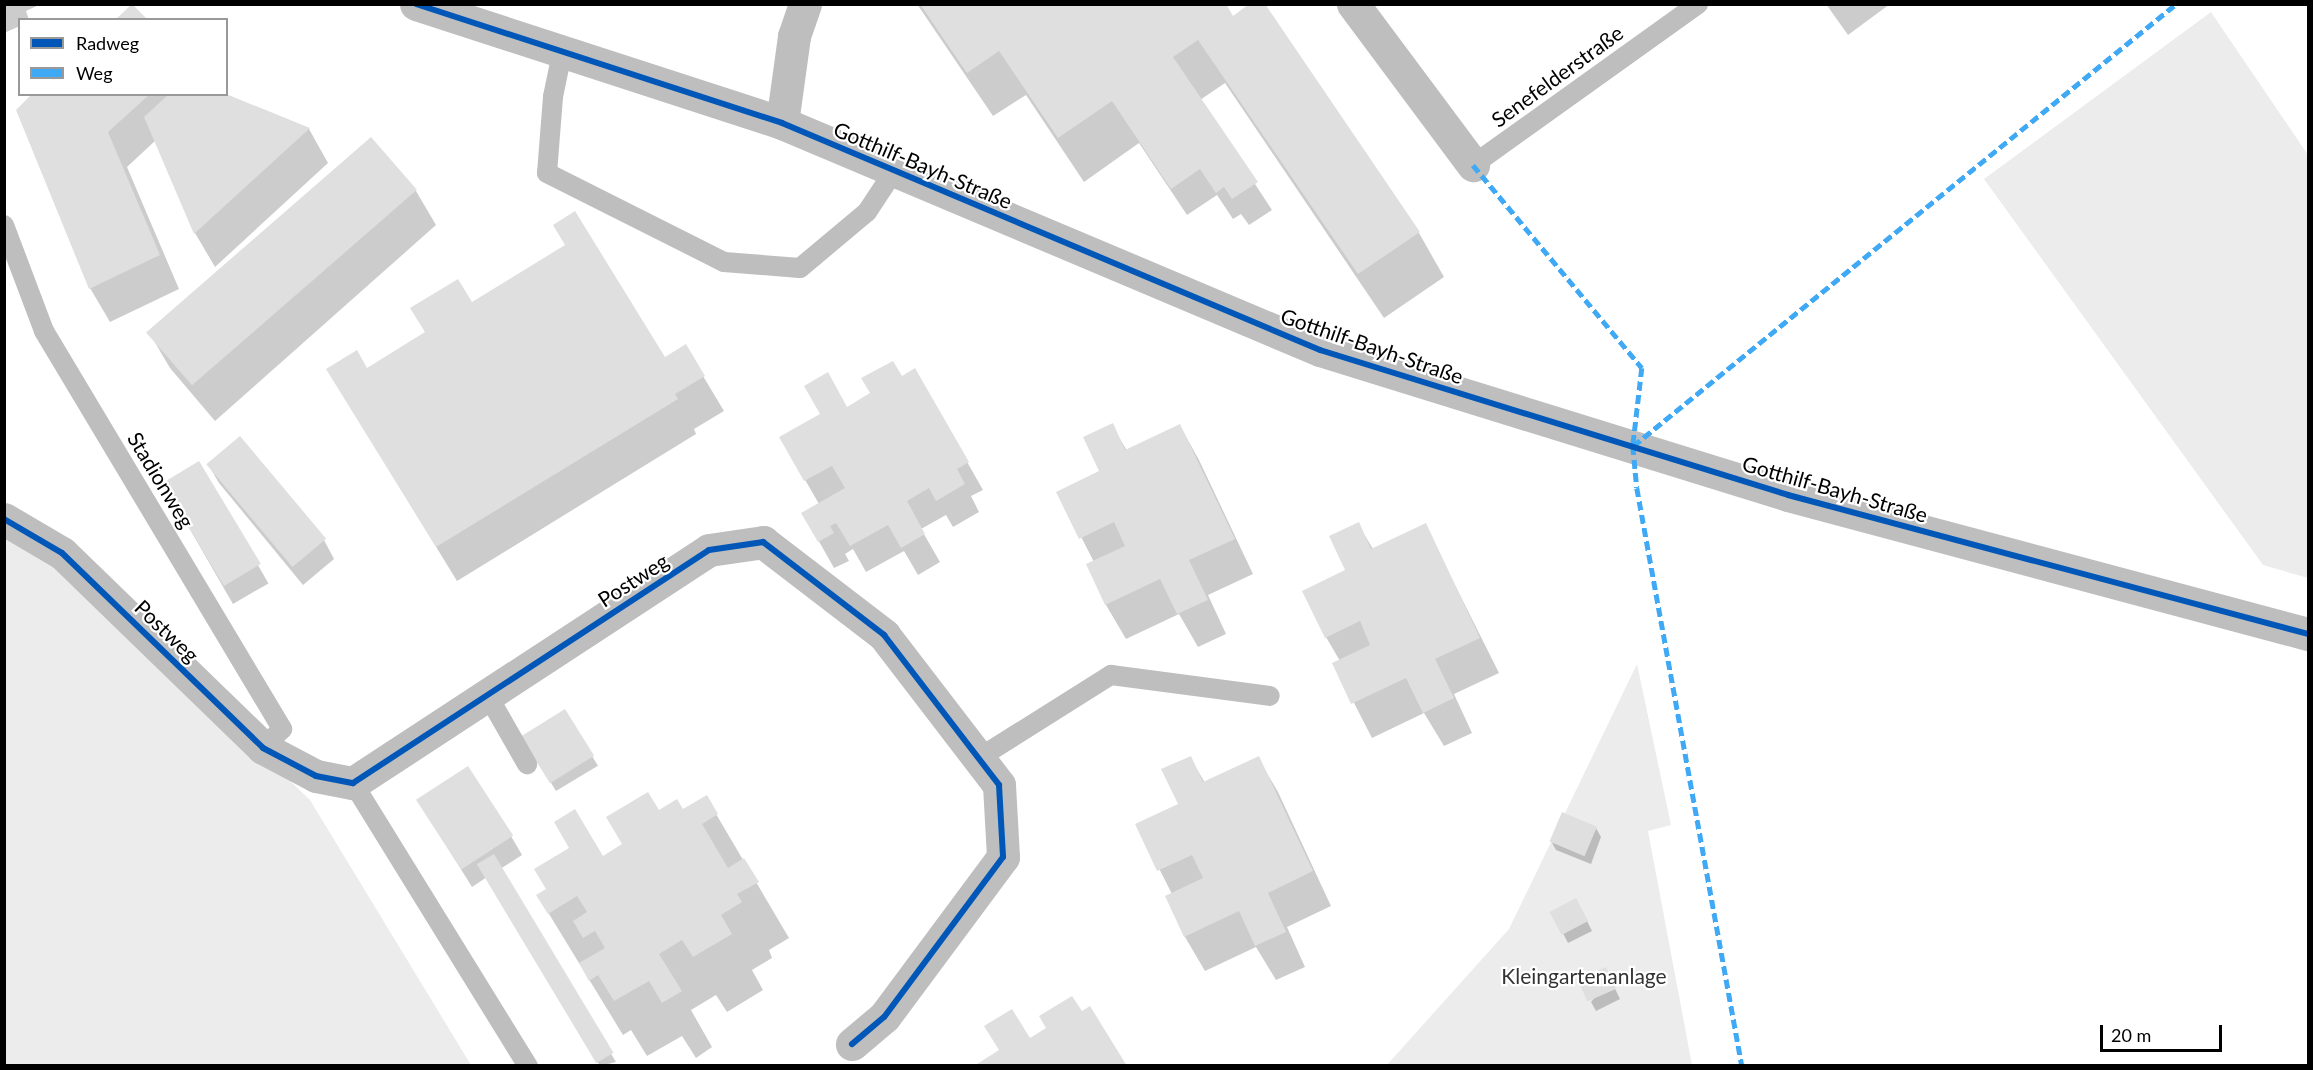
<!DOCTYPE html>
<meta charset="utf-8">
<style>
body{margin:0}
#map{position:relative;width:2313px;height:1070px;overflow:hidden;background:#fff;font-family:Lato,sans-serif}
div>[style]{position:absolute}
.green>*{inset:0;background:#ececec}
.shadow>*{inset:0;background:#0003;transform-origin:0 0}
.building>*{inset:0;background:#dfdfdf;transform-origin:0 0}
.service>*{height:20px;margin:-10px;padding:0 10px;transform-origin:10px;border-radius:10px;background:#bebebe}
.minor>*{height:33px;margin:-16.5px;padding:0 16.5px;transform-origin:16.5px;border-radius:16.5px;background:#bebebe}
.tertiary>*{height:33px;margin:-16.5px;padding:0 16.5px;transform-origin:16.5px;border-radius:16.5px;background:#bebebe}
.quiet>*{height:4.5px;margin-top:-2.25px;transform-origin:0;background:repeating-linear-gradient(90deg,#3fa9f5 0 9px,transparent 0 13.5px)}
.cycleway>*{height:6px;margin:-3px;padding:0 3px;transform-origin:3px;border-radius:3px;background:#0057b8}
span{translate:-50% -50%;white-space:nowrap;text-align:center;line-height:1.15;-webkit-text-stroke:4.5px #fff;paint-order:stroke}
.street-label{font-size:21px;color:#000}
.park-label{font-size:21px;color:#333}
.frame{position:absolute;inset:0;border:6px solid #000;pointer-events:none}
.legend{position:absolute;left:18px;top:18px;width:210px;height:78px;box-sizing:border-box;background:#fff;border:2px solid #999;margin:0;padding:8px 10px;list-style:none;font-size:18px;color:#000}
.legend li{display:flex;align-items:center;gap:12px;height:30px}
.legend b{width:30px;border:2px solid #999}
.scale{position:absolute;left:2100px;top:1025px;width:122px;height:27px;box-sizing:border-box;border:3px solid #000;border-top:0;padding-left:8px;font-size:18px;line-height:21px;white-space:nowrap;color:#000;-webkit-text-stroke:4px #fff;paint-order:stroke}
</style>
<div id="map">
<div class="green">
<div style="clip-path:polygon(2211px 12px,2308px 155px,2308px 578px,2263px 565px,1984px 179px)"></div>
<div style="clip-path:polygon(4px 539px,54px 554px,310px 800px,471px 1065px,5px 1065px)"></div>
<div style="clip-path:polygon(1637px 664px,1671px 825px,1648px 831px,1692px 1065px,1386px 1066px,1509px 929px)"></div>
</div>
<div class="shadow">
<div style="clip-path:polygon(4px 4px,41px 4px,26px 11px,29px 20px,20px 20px,20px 26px,4px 33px)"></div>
<div style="clip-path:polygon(917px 4px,1224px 4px,1233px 18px,1263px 4px,1419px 233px,1444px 277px,1384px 318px,1225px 83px,1200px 100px,1272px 210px,1249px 225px,1241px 214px,1233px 219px,1217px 195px,1187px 215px,1139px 143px,1084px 182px,1026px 95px,993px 116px)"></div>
<div style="clip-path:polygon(1826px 4px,1890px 4px,1848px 35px)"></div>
<div style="clip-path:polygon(35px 94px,222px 94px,309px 129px,328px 163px,215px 267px,195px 233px,156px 140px,127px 167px,179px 289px,110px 322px,90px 288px)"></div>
<div style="clip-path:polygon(371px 140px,416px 191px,436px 225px,215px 421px,170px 368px,150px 334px)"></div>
<div style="clip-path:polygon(567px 246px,665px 359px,685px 346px,724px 411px,694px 429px,696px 434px,457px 581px,348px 403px,366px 370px)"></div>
<div style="clip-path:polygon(915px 370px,983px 490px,971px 496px,979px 512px,953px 527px,946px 515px,921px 529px,940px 562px,918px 575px,904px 551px,866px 572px,853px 549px,845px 554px,849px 561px,834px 568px,803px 513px,819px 504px,781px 438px,847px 408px)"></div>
<div style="clip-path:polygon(1112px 425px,1127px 451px,1180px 426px,1199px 460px,1253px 574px,1208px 595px,1226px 634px,1198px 647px,1179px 614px,1126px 639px,1106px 605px,1088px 565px,1094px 562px,1058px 492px,1101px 472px)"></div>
<div style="clip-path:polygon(239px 438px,324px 540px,334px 559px,303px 585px,219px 483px,208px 464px)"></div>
<div style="left:199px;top:463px;width:139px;height:41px;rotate:60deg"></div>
<div style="clip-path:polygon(1358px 524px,1373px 549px,1425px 525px,1499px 673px,1454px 694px,1472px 733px,1444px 746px,1424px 713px,1372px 738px,1334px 664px,1340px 661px,1326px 637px)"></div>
<div style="left:565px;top:711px;width:64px;height:49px;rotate:59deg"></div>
<div style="clip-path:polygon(1190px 757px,1205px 783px,1258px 758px,1278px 792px,1331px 906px,1287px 927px,1305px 967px,1276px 980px,1256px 947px,1205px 971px,1185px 937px,1167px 897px,1172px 894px,1137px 825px,1180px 804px)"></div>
<div style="clip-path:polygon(706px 797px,789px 938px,769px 950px,772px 958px,752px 970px,763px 990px,727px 1012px,716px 995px,691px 1010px,712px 1047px,696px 1058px,682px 1036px,647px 1056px,631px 1030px,623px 1035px,538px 896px,624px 845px,659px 812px,682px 811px)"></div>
<div style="clip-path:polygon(429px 818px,511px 836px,522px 855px,500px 869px,616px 1062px,600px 1066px,487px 877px,472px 887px)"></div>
<div style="clip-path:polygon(1596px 828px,1601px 837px,1591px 864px,1556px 850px,1551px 841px)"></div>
<div style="clip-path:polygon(1581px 909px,1592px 931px,1568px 943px,1552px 912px)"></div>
<div style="clip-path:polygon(1610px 978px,1620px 999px,1596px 1011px,1591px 1002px)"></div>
</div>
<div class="building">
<div style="clip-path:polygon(132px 4px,148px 20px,115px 20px)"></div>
<div style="clip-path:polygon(920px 4px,1226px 4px,1233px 16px,1249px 4px,1265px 4px,1420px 232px,1358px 274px,1198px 40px,1173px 57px,1258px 182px,1232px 199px,1224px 187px,1216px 193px,1200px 169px,1171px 189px,1112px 101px,1058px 138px,999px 51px,967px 73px)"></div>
<div style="clip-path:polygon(32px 94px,150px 94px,108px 132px,160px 255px,89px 289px,16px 110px)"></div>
<div style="clip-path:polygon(169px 94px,226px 94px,310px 128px,194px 234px,144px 117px)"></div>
<div style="left:371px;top:137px;width:70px;height:298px;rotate:49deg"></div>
<div style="clip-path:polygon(575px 211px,665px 357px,686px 344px,705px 376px,675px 394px,678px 399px,436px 547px,326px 369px,357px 350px,367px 368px,425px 332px,410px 308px,458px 279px,472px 302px,565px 245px,553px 225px)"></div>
<div style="clip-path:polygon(893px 361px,902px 376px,915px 368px,969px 462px,957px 469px,965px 484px,936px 501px,929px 488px,907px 501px,925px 534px,901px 548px,888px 525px,850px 546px,836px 523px,830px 526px,834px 533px,818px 542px,801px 513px,845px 488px,832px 466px,804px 481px,779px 437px,820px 414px,804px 386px,828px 372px,847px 407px,870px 393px,861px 378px)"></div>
<div style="clip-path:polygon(1113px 423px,1125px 450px,1180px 424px,1235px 539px,1189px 560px,1208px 600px,1177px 614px,1160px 579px,1105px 605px,1086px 564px,1125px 546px,1114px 522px,1079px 539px,1056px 492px,1099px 471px,1083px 437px)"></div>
<div style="left:240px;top:436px;width:134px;height:44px;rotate:50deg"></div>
<div style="left:199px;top:461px;width:120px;height:43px;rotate:59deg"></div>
<div style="clip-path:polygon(1359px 522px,1371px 549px,1426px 523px,1480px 638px,1435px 659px,1454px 698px,1423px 713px,1406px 678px,1351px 704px,1332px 663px,1370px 645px,1360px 621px,1325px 638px,1302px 591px,1345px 570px,1329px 536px)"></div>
<div style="left:565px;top:709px;width:55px;height:52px;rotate:58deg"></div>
<div style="clip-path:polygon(1191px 756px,1203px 782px,1259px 756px,1313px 871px,1268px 893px,1286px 932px,1255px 946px,1239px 911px,1184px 937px,1165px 896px,1203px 878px,1192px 855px,1157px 871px,1135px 824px,1178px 804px,1161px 769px)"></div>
<div style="left:468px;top:766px;width:83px;height:62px;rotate:57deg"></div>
<div style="clip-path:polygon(648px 792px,659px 810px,677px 799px,683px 809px,707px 795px,718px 814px,702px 824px,728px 868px,744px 858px,759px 882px,737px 894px,742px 902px,721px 915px,732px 934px,693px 957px,682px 940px,659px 954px,682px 991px,662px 1003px,649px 981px,614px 1001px,598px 975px,589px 981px,579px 963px,605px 948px,595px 931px,583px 938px,573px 921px,587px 912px,584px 907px,577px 896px,548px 914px,536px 895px,546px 889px,534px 869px,569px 848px,554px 822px,575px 809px,603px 856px,622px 844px,606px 817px)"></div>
<div style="left:1562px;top:812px;width:38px;height:32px;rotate:23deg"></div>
<div style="left:494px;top:854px;width:232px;height:20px;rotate:59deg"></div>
<div style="left:1576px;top:898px;width:26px;height:30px;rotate:62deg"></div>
<div style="left:1606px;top:967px;width:24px;height:31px;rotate:66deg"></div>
<div style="clip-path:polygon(1072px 996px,1082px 1011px,1090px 1006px,1127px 1066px,974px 1066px,999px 1050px,984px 1026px,1012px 1009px,1030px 1038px,1046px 1028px,1039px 1016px)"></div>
</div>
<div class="service">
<div style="left:562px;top:53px;width:45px;rotate:101.6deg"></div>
<div style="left:553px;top:97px;width:76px;rotate:94.5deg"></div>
<div style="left:547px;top:173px;width:198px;rotate:26.7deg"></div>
<div style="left:724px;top:262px;width:76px;rotate:4.5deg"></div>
<div style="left:800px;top:268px;width:87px;rotate:-39.9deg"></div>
<div style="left:867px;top:212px;width:49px;rotate:-56.6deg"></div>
<div style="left:1473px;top:165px;width:277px;rotate:-35.6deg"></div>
<div style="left:4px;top:225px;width:113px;rotate:69.3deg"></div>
<div style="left:44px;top:331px;width:464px;rotate:59.1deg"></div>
<div style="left:282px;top:729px;width:27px;rotate:135deg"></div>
<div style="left:487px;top:694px;width:81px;rotate:60.3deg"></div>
<div style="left:979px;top:758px;width:156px;rotate:-32.2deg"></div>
<div style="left:1111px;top:675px;width:160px;rotate:7.5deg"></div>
<div style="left:353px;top:783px;width:333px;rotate:58.3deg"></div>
</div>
<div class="minor">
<div style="left:1353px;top:4px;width:201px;rotate:53.3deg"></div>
<div style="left:782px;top:123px;width:88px;rotate:-82.1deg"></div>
<div style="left:794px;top:36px;width:34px;rotate:-71deg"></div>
<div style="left:4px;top:519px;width:67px;rotate:30.4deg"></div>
<div style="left:62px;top:553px;width:280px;rotate:44.1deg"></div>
<div style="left:263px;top:748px;width:60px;rotate:27.8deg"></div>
<div style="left:316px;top:776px;width:38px;rotate:11deg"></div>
<div style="left:353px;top:783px;width:425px;rotate:-33.2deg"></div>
<div style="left:709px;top:550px;width:55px;rotate:-8.4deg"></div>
<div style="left:763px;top:542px;width:153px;rotate:37.5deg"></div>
<div style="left:884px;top:635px;width:189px;rotate:52.5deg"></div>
<div style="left:999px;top:785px;width:72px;rotate:86.8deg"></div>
<div style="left:1003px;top:857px;width:199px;rotate:126.6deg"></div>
<div style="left:884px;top:1017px;width:42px;rotate:139.8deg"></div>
</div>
<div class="tertiary">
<div style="left:416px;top:4px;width:385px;rotate:18deg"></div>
<div style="left:782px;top:123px;width:584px;rotate:22.88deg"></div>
<div style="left:1320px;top:350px;width:490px;rotate:17.2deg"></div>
<div style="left:1788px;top:495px;width:538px;rotate:14.97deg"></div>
</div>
<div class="quiet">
<div style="left:1473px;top:165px;width:264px;rotate:50.2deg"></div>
<div style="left:1642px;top:368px;width:79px;rotate:96.6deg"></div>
<div style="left:1633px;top:446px;width:42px;rotate:84.6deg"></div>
<div style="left:1637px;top:488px;width:587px;rotate:79.7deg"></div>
<div style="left:1633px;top:446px;width:700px;rotate:-39.15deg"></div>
</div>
<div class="cycleway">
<div style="left:416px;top:4px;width:385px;rotate:18deg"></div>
<div style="left:782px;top:123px;width:584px;rotate:22.88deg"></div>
<div style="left:1320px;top:350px;width:490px;rotate:17.2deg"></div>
<div style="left:1788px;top:495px;width:538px;rotate:14.97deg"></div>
<div style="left:4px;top:519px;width:67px;rotate:30.4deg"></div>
<div style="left:62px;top:553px;width:280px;rotate:44.1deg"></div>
<div style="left:263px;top:748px;width:60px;rotate:27.8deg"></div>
<div style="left:316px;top:776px;width:38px;rotate:11deg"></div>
<div style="left:353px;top:783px;width:425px;rotate:-33.2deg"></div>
<div style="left:709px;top:550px;width:55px;rotate:-8.4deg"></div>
<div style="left:763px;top:542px;width:153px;rotate:37.5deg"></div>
<div style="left:884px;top:635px;width:189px;rotate:52.5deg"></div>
<div style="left:999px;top:785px;width:72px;rotate:86.8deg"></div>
<div style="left:1003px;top:857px;width:199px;rotate:126.6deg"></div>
<div style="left:884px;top:1017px;width:42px;rotate:139.8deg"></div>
</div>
<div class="street-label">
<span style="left:1557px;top:76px;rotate:-36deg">Senefelderstraße</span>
<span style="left:923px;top:165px;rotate:23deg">Gotthilf-Bayh-Straße</span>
<span style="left:1372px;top:346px;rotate:19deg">Gotthilf-Bayh-Straße</span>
<span style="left:161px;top:480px;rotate:59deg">Stadionweg</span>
<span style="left:1835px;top:489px;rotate:16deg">Gotthilf-Bayh-Straße</span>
<span style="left:633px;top:580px;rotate:-33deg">Postweg</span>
<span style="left:167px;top:631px;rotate:44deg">Postweg</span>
</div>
<div class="park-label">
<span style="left:1584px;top:976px">Kleingartenanlage</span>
</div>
<div class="frame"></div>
<ul class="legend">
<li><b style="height:8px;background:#0057b8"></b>Radweg</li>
<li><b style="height:8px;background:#3fa9f5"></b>Weg</li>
</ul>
<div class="scale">20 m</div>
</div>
